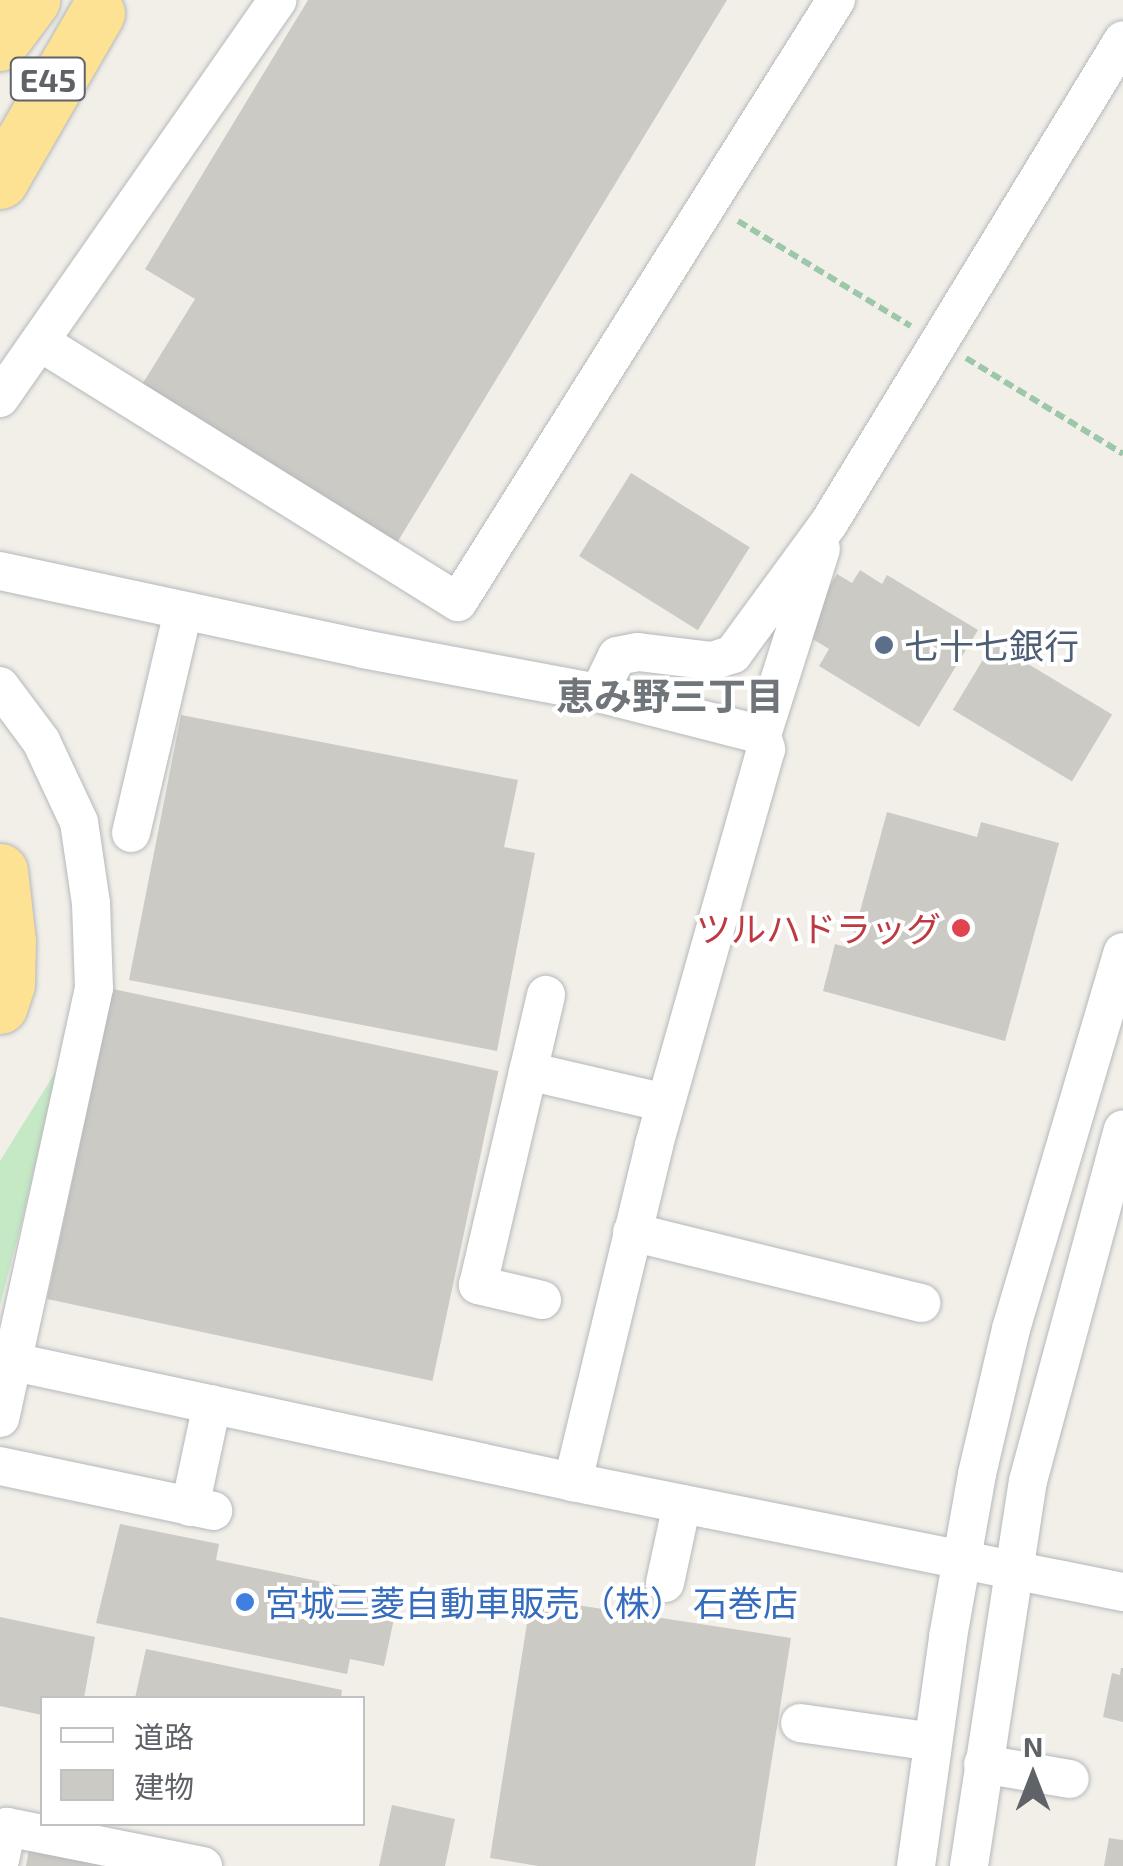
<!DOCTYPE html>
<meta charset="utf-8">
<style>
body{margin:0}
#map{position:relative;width:1123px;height:1866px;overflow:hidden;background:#f1efe8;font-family:"Exo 2","Noto Sans JP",sans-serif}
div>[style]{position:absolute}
.green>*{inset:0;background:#c5e8c5}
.building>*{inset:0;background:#cccac5;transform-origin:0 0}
.path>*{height:6px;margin-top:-3px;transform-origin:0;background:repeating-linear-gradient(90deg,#9cc7a9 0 10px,transparent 0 15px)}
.roads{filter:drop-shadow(0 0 2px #b5b8bc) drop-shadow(0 0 2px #b5b8bc)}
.minor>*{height:38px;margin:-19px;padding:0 19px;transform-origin:19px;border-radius:19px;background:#fff}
.highway>*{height:55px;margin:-27.5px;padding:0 27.5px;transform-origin:27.5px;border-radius:27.5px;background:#fde293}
.dots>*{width:28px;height:28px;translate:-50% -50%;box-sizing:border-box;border:5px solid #fff;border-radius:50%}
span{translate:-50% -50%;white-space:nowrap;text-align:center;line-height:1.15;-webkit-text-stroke:8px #fff;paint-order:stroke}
.shield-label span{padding:2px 8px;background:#fff;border:2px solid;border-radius:8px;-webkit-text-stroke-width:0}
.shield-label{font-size:32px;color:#5f6368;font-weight:700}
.service-label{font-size:35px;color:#4e5e75}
.left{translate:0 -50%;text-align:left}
.health-label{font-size:35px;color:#be3a42}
.right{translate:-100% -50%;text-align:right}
.shop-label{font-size:35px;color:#366cbe}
.neighbourhood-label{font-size:38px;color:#70757a;font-weight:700}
.legend{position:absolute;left:40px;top:1696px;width:325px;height:130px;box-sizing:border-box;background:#fff;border:2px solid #bfc1c3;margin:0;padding:12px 18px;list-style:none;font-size:30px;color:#5f6368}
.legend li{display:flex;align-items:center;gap:20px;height:50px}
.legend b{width:50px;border:2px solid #bfc1c3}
.north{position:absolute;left:983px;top:1726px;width:100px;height:100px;-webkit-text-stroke:8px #fff;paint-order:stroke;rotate:0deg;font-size:28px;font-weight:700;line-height:40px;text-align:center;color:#5f6368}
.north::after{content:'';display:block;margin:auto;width:35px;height:45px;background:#5f6368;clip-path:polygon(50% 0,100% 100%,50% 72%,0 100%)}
</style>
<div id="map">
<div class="green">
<div style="clip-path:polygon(58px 1068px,22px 1221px,0 1305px,0 1161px)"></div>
</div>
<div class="building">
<div style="clip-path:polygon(308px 0,727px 0,395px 546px,138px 391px,195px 299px,145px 269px)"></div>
<div style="left:631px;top:473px;width:140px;height:98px;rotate:32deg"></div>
<div style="clip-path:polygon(860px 570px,882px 584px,887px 575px,978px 630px,919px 727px,819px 666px,829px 649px,801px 632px,837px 574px,852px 583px)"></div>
<div style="left:993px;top:643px;width:139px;height:78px;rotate:31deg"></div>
<div style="clip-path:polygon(181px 715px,518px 780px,504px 847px,535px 853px,497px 1051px,129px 980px)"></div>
<div style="clip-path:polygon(887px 812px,977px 837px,981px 822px,1059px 843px,1005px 1041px,823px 991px,835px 944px,850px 948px)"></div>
<div style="left:113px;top:989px;width:394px;height:317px;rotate:12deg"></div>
<div style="clip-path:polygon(120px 1524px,219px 1544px,216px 1560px,390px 1596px,388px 1608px,396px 1609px,384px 1666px,350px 1659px,347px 1674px,96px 1623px)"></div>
<div style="clip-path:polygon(531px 1598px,791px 1638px,755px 1866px,538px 1866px,490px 1858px)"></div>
<div style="clip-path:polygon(0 1617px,95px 1637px,84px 1698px,42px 1698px,42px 1715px,0 1706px)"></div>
<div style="clip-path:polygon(146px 1649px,342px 1690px,341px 1698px,135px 1698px)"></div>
<div style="clip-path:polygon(1121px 1668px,1123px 1668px,1123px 1722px,1103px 1717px,1112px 1673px,1120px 1675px)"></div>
<div style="clip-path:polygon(392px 1805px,455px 1819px,445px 1866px,379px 1866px)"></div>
<div style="clip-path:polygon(1109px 1838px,1123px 1840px,1123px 1866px,1104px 1866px)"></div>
<div style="clip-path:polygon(29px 1850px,101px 1864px,101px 1866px,26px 1866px)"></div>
</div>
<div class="path">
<div style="left:738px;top:221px;width:202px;rotate:31.3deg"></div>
<div style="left:966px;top:358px;width:184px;rotate:31.4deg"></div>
</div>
<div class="roads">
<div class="minor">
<div style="left:40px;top:342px;width:492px;rotate:31.9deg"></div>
<div style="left:458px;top:602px;width:711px;rotate:-57.88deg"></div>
<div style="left:0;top:398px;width:485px;rotate:-55.1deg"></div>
<div style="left:0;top:571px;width:371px;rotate:12.1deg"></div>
<div style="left:363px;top:649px;width:240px;rotate:10.6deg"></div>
<div style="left:599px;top:693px;width:168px;rotate:14.4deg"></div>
<div style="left:762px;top:735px;width:15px;rotate:74deg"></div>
<div style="left:766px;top:749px;width:412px;rotate:105.8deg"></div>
<div style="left:654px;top:1146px;width:346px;rotate:103.6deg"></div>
<div style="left:0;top:686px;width:69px;rotate:53.3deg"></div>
<div style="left:41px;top:741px;width:89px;rotate:64.9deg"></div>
<div style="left:79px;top:822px;width:82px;rotate:81.6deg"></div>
<div style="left:91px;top:903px;width:85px;rotate:88deg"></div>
<div style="left:94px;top:988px;width:440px;rotate:102.3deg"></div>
<div style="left:599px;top:693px;width:41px;rotate:-64.1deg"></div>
<div style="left:617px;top:656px;width:21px;rotate:-11deg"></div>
<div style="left:638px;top:652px;width:75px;rotate:6.9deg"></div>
<div style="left:712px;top:661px;width:22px;rotate:-18deg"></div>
<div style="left:733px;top:654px;width:162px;rotate:-53.8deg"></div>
<div style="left:829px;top:523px;width:565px;rotate:-58.67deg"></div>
<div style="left:762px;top:735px;width:195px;rotate:-72.4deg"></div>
<div style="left:131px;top:833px;width:228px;rotate:-76.8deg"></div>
<div style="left:528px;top:1071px;width:141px;rotate:13.1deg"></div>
<div style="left:632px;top:1232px;width:298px;rotate:13.8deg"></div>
<div style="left:542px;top:1300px;width:66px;rotate:-166.8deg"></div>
<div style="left:478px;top:1285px;width:298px;rotate:-76.8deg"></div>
<div style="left:0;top:1359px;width:586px;rotate:12.12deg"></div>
<div style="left:573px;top:1482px;width:561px;rotate:11.31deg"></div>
<div style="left:0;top:1466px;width:218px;rotate:11.9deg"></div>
<div style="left:190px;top:1507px;width:105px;rotate:-77.9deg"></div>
<div style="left:665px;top:1583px;width:81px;rotate:-77.9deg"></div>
<div style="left:800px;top:1723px;width:134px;rotate:8.1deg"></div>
<div style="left:983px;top:1764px;width:88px;rotate:9.8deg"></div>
<div style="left:0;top:1860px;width:34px;rotate:-78deg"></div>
<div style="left:7px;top:1827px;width:200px;rotate:11.3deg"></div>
<div style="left:916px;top:1866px;width:231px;rotate:-82deg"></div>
<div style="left:948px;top:1637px;width:166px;rotate:-79.9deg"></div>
<div style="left:977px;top:1474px;width:149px;rotate:-76.8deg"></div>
<div style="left:1011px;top:1329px;width:393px;rotate:-73.5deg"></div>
<div style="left:969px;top:1866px;width:389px;rotate:-81.3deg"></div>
<div style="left:1028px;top:1481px;width:364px;rotate:-74.9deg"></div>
</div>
<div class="highway">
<div style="left:0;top:43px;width:54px;rotate:-53.3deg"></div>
<div style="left:0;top:181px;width:194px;rotate:-60deg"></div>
<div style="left:0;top:871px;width:70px;rotate:83.5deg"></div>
<div style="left:8px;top:941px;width:43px;rotate:91.3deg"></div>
<div style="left:7px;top:984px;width:23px;rotate:108deg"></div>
</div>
</div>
<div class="dots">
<div style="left:884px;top:645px;background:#5c6f8a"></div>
<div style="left:961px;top:928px;background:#e0444e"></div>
<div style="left:245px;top:1602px;background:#3f7fe0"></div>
</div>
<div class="shield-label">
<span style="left:48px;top:79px">E45</span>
</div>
<div class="service-label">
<span class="left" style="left:904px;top:645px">七十七銀行</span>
</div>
<div class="health-label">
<span class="right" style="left:941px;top:928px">ツルハドラッグ</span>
</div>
<div class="shop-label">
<span class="left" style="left:265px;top:1602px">宮城三菱自動車販売（株） 石巻店</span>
</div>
<div class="neighbourhood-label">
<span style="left:670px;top:696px">恵み野三丁目</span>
</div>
<ul class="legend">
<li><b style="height:12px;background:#fff"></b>道路</li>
<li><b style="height:28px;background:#cccac5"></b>建物</li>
</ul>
<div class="north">N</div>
</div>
